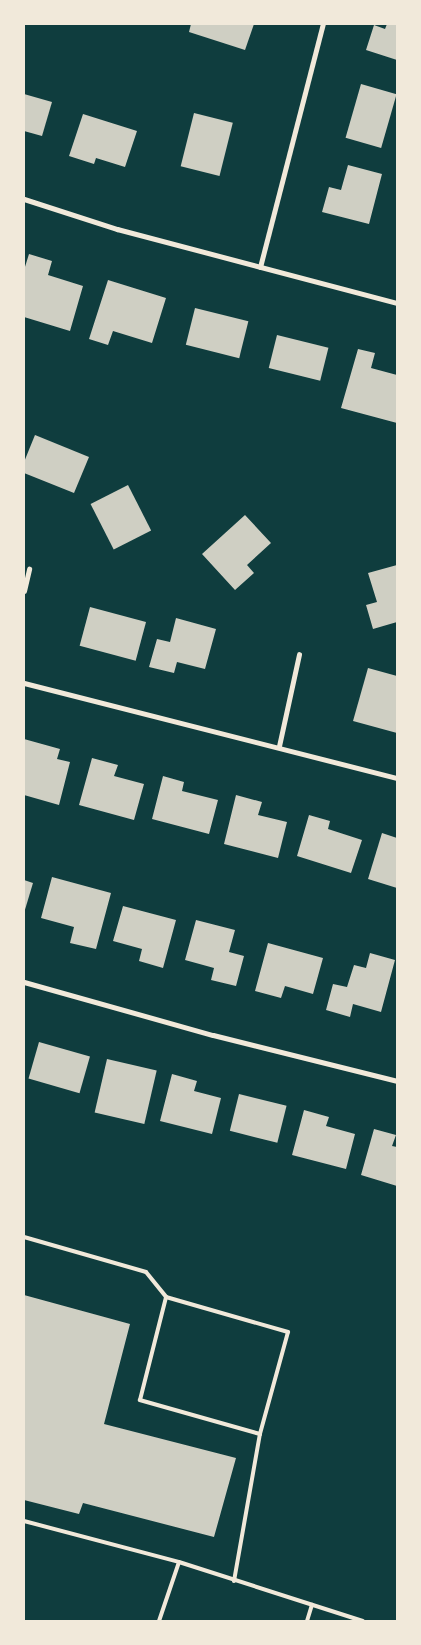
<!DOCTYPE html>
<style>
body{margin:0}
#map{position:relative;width:421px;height:1645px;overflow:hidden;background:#0f3d3e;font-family:"DejaVu Sans",sans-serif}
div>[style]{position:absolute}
.building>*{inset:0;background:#cfcfc3;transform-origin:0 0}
.service>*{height:4px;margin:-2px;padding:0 2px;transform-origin:2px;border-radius:2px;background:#f1e9da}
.minor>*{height:5px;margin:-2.5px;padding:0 2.5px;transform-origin:2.5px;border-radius:2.5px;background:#f1e9da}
span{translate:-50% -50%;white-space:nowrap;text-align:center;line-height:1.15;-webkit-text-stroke:4px #f1e9da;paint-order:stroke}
.frame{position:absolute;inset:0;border:25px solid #f1e9da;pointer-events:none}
</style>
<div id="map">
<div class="building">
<div style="clip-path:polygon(191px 24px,254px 24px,245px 50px,189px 32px)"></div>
<div style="clip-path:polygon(387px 24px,397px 24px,397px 60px,366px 50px,374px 25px,385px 29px)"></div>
<div style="left:361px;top:84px;width:37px;height:56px;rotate:16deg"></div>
<div style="clip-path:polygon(24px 94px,52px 102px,42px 136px,24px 131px)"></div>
<div style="left:194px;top:113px;width:40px;height:55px;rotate:14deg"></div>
<div style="clip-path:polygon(83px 114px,137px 131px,125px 167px,96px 158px,94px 164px,69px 156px)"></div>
<div style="clip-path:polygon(348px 165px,382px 174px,369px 224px,322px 212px,329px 187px,341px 190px)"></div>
<div style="clip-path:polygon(29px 254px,52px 261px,48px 275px,83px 286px,70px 331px,24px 317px,24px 270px)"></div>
<div style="clip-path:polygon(108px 280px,166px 298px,152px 343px,113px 331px,108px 345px,89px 339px)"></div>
<div style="left:195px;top:308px;width:55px;height:38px;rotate:14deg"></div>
<div style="left:277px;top:335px;width:53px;height:34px;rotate:14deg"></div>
<div style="clip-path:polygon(358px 349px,375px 353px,371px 368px,397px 375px,397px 423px,341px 408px)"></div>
<div style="clip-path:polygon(35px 435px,89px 457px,74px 493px,24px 473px,24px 462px)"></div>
<div style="left:128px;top:485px;width:51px;height:42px;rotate:63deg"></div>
<div style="clip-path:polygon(245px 515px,271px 543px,247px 565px,254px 573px,235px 590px,202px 554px)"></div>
<div style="clip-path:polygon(397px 565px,397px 622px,373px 629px,366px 605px,377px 602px,368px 573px)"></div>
<div style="left:90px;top:607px;width:58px;height:40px;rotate:15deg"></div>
<div style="clip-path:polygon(176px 618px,216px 629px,205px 669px,177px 662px,174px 673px,149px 667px,157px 639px,170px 642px)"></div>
<div style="clip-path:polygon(368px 668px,397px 676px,397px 733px,353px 721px)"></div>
<div style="clip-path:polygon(24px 739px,60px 749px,57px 759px,70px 762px,59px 805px,24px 795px)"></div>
<div style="clip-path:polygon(92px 758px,118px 765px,114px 776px,144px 784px,134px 820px,79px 805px)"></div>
<div style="clip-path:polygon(163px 776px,184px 782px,182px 791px,218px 800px,209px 834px,152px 819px)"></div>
<div style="clip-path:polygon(236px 795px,262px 802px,258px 815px,287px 822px,278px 858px,224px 844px)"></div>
<div style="clip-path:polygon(309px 815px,330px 821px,328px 829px,362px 840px,351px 873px,297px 856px)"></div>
<div style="clip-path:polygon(382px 833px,397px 838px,397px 888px,368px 879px)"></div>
<div style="clip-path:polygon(52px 877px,111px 893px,96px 949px,70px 943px,74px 927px,41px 918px)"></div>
<div style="clip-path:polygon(24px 880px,33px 883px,24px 913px)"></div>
<div style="clip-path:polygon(123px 906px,176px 920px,163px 968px,139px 961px,142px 949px,113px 941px)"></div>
<div style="clip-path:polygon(196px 920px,235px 930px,229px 952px,244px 956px,236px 986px,211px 980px,214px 968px,185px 960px)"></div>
<div style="clip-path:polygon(268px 943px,323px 958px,313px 994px,285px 986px,281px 998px,255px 991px)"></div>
<div style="clip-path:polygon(370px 953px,395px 960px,381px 1012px,353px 1004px,350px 1017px,326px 1010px,333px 984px,347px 987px,354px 965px,366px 968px)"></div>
<div style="left:39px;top:1042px;width:53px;height:38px;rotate:16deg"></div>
<div style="left:107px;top:1059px;width:51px;height:55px;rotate:13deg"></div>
<div style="clip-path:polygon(172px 1074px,197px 1081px,194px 1091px,221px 1098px,212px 1134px,160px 1121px)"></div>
<div style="left:239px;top:1094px;width:49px;height:38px;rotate:14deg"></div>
<div style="clip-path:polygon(304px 1110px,329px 1117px,326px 1126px,355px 1134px,346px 1169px,292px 1155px)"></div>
<div style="clip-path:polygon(374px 1129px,396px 1135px,392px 1146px,397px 1147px,397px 1186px,361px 1175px)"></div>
<div style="clip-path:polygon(24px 1295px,130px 1324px,104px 1424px,236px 1458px,214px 1537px,83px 1503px,79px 1514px,24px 1500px)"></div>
</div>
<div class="service">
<div style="left:24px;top:1237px;width:127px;rotate:16deg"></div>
<div style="left:146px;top:1272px;width:32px;rotate:51deg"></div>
<div style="left:24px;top:1521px;width:160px;rotate:14.8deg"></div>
<div style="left:179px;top:1562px;width:193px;rotate:17.8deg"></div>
<div style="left:234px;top:1581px;width:149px;rotate:-80deg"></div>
<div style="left:260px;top:1434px;width:125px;rotate:-164.2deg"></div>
<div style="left:140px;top:1400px;width:106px;rotate:-75.8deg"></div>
<div style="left:166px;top:1297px;width:127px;rotate:16deg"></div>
<div style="left:288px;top:1332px;width:106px;rotate:105.4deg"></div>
<div style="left:159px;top:1621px;width:62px;rotate:-71.3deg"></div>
<div style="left:307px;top:1621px;width:17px;rotate:-73deg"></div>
</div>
<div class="minor">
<div style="left:24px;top:199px;width:98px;rotate:17.9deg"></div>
<div style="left:117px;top:229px;width:290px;rotate:14.8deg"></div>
<div style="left:260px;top:267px;width:251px;rotate:-75.5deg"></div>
<div style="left:24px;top:591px;width:23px;rotate:-77deg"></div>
<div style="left:24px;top:683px;width:385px;rotate:14.3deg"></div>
<div style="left:279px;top:746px;width:94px;rotate:-77.7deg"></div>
<div style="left:24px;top:982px;width:196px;rotate:15.7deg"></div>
<div style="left:213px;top:1035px;width:190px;rotate:14deg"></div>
</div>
<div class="frame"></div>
</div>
